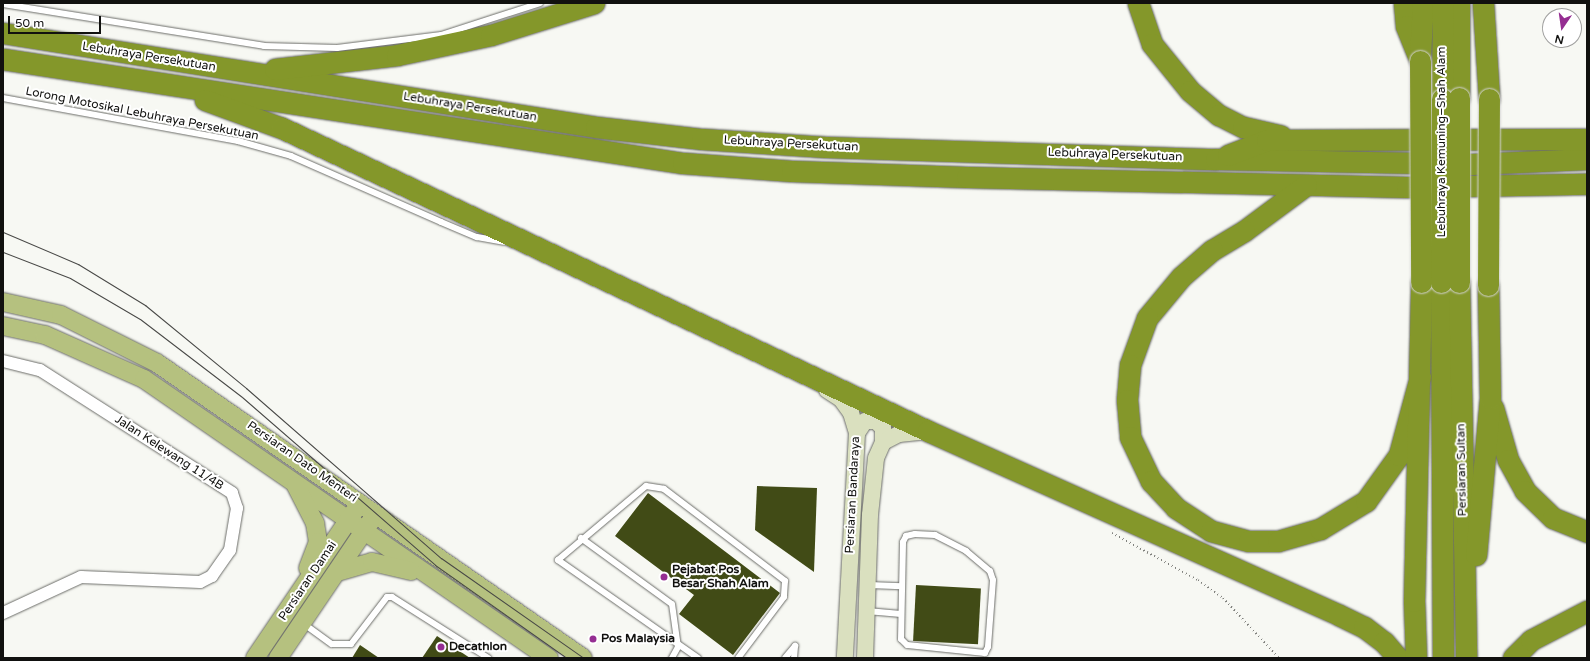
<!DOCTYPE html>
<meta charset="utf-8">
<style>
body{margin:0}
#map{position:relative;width:1590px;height:661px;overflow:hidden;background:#f7f8f3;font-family:"Varela Round",sans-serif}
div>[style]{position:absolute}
.building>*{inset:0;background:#414b16;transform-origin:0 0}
.path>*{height:2px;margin-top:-1px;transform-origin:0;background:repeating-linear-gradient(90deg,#80817d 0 1px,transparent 0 4px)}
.roads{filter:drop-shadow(0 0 1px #6c6d69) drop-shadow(0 0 1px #6c6d69)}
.lane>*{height:6px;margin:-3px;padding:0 3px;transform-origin:3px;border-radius:3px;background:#fff}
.street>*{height:12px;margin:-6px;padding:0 6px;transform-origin:6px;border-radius:6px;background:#fff}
.secondary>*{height:16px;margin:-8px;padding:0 8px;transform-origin:8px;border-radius:8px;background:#dae0bf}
.primary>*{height:18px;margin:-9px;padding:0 9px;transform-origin:9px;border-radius:9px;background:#b5c17f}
.highway>*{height:21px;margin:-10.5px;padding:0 10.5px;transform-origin:10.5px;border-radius:10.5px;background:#84972a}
.tram>*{height:1px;margin:-0.5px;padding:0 0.5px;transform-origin:0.5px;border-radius:0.5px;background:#484846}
.bridges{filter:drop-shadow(0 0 1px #d4d4d4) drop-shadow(0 0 1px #d4d4d4)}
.highway-bridge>*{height:21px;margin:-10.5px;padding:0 10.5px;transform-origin:10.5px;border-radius:10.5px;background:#84972a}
.dots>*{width:11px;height:11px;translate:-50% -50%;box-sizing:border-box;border:2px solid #fff;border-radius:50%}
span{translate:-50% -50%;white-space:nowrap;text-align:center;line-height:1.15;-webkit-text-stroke:4px #fff;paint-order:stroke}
.street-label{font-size:12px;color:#11110f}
.poi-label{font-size:12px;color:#11110f;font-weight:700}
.left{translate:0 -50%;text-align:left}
.frame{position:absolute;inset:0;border:4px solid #11110f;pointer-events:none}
.north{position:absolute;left:1542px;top:8px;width:40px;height:40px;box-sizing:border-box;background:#fff;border:1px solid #a0a09f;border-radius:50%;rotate:193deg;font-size:11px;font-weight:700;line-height:16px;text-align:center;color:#11110f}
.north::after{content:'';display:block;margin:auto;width:14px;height:18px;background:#952e92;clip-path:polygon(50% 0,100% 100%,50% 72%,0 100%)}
.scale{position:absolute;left:8px;top:16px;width:93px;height:18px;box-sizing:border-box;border:2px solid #11110f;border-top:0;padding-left:5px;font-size:12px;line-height:14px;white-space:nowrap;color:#11110f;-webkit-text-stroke:3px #fff;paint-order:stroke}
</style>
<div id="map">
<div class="building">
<div style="clip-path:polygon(757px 486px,817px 488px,814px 572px,755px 530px)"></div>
<div style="clip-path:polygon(648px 493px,780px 593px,733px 655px,679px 614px,694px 595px,615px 536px)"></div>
<div style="left:916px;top:585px;width:65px;height:56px;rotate:3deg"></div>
<div style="clip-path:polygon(437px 636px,470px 658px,422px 658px)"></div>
<div style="clip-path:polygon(360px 645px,379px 658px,352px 658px)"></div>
</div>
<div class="path">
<div style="left:1112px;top:533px;width:98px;rotate:28.7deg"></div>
<div style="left:1198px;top:580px;width:31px;rotate:36deg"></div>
<div style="left:1223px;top:598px;width:82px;rotate:47deg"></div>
</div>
<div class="roads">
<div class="lane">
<div style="left:3px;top:4px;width:264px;rotate:9.1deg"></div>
<div style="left:264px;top:46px;width:73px;rotate:1.6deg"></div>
<div style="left:337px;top:48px;width:105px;rotate:-7.1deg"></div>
<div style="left:441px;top:35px;width:104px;rotate:-17.9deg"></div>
<div style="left:3px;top:98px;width:239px;rotate:10.4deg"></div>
<div style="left:238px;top:141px;width:55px;rotate:15.8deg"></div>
<div style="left:291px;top:156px;width:164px;rotate:23.7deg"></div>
<div style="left:441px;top:222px;width:39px;rotate:23deg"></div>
<div style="left:477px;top:237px;width:27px;rotate:10deg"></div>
<div style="left:915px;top:534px;width:20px;rotate:3deg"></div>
<div style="left:935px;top:535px;width:35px;rotate:27deg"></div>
<div style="left:966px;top:551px;width:31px;rotate:40deg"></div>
<div style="left:990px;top:571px;width:9px;rotate:72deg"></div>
<div style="left:993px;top:580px;width:67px;rotate:94.3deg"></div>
<div style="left:988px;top:647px;width:7px;rotate:117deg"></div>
<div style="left:985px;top:653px;width:78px;rotate:-174.1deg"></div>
<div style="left:907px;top:645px;width:8px;rotate:-135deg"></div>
<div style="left:901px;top:639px;width:97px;rotate:-88.8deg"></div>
<div style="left:903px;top:542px;width:7px;rotate:-63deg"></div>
<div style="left:906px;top:536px;width:9px;rotate:-13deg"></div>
<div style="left:581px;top:538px;width:112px;rotate:36deg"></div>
<div style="left:672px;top:604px;width:43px;rotate:82.1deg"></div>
<div style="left:678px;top:647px;width:13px;rotate:119deg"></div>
<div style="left:869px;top:585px;width:33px;rotate:2deg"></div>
<div style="left:867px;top:611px;width:34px;rotate:5deg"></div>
<div style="left:304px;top:624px;width:34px;rotate:36deg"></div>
<div style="left:332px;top:644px;width:19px"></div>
<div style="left:351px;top:644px;width:59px;rotate:-52.5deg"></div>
<div style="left:387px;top:597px;width:5px"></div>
<div style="left:392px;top:597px;width:114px;rotate:32.4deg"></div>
<div style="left:698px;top:658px;width:171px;rotate:-145deg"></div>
<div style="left:558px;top:560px;width:115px;rotate:-40.1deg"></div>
<div style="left:646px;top:486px;width:18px;rotate:9deg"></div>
<div style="left:664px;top:489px;width:152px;rotate:37.2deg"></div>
<div style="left:785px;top:581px;width:16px;rotate:94deg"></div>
<div style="left:784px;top:597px;width:76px;rotate:127deg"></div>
<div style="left:785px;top:658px;width:16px;rotate:-50deg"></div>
<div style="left:794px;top:658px;width:12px;rotate:-85deg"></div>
</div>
<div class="street">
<div style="left:3px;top:361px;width:38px;rotate:14deg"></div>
<div style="left:40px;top:370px;width:228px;rotate:32.6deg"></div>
<div style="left:232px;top:493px;width:16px;rotate:72deg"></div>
<div style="left:237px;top:508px;width:43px;rotate:99.5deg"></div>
<div style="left:230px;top:550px;width:32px;rotate:125deg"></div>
<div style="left:212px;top:576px;width:13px;rotate:153deg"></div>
<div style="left:200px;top:582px;width:119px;rotate:-177.6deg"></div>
<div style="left:81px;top:577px;width:86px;rotate:155.2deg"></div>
</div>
<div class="secondary">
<div style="left:827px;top:390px;width:17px;rotate:33deg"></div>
<div style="left:841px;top:399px;width:17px;rotate:54deg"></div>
<div style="left:851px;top:413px;width:21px;rotate:73deg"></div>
<div style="left:857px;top:433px;width:225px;rotate:93.1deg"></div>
<div style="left:857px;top:433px;width:14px;rotate:-56deg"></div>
<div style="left:865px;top:421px;width:11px"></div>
<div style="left:876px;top:421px;width:10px;rotate:45deg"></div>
<div style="left:883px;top:428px;width:14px;rotate:90deg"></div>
<div style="left:865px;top:658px;width:143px;rotate:-88deg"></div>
<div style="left:870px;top:515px;width:57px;rotate:-84deg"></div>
<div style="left:876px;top:458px;width:17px;rotate:-66deg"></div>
<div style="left:883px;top:442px;width:18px;rotate:-27deg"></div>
<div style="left:899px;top:434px;width:29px;rotate:-6deg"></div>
</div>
<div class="primary">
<div style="left:3px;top:302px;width:59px;rotate:12.6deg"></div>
<div style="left:61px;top:315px;width:107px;rotate:26.6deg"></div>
<div style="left:157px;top:363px;width:518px;rotate:34.7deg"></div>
<div style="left:3px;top:326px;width:43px;rotate:12.1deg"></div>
<div style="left:45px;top:335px;width:108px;rotate:24deg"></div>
<div style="left:144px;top:379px;width:492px;rotate:34.6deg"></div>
<div style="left:296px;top:486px;width:42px;rotate:62.8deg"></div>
<div style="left:315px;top:523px;width:19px;rotate:81deg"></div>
<div style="left:318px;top:542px;width:28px;rotate:111deg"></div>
<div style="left:337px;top:572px;width:36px;rotate:-16deg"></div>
<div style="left:372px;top:562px;width:40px;rotate:13deg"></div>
<div style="left:255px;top:658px;width:176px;rotate:-55.9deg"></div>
<div style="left:278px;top:658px;width:164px;rotate:-55.9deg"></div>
</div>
<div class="highway">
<div style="left:1138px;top:3px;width:43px;rotate:71.1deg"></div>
<div style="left:1152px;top:44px;width:60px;rotate:51deg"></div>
<div style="left:1190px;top:91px;width:38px;rotate:40deg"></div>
<div style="left:1219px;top:115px;width:27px;rotate:27deg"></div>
<div style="left:1243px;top:127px;width:39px;rotate:13deg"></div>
<div style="left:1404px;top:3px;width:23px;rotate:85deg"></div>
<div style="left:1406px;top:26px;width:38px;rotate:68deg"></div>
<div style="left:1483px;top:3px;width:96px;rotate:86.4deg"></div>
<div style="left:3px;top:33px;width:600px;rotate:9.01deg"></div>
<div style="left:596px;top:127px;width:107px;rotate:6.5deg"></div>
<div style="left:702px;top:139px;width:124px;rotate:3.7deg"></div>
<div style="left:826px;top:147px;width:390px;rotate:1.8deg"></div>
<div style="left:1216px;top:159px;width:256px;rotate:1.1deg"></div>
<div style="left:1472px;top:164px;width:115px;rotate:-2.5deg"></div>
<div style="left:1420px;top:55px;width:52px;rotate:-86.7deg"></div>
<div style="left:3px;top:59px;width:688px;rotate:8.7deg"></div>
<div style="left:683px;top:163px;width:109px;rotate:4.2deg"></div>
<div style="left:792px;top:171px;width:175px;rotate:2deg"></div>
<div style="left:967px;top:177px;width:440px;rotate:1.3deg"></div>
<div style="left:1407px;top:187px;width:180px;rotate:-1deg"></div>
<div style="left:275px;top:69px;width:123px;rotate:-6.5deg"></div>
<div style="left:397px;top:55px;width:96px;rotate:-12deg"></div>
<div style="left:491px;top:35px;width:108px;rotate:-17.3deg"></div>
<div style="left:1459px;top:98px;width:95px;rotate:-90deg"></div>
<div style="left:1442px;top:99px;width:96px;rotate:-89.4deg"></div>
<div style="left:205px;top:100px;width:82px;rotate:20deg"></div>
<div style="left:282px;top:128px;width:714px;rotate:25.13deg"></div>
<div style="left:928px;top:431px;width:450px;rotate:24.1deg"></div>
<div style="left:1339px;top:615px;width:28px;rotate:26deg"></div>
<div style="left:1364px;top:627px;width:25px;rotate:37deg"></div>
<div style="left:1384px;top:642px;width:21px;rotate:49deg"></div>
<div style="left:1228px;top:155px;width:42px;rotate:-21deg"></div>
<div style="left:1267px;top:140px;width:320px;rotate:-0.2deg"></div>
<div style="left:1306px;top:185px;width:77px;rotate:143.4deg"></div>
<div style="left:1244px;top:231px;width:37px;rotate:149deg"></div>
<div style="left:1212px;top:250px;width:41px;rotate:138.9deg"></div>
<div style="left:1181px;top:277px;width:53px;rotate:129.7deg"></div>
<div style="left:1147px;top:318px;width:50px;rotate:109.9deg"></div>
<div style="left:1130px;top:365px;width:35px;rotate:95deg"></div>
<div style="left:1127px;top:400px;width:37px;rotate:85deg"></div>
<div style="left:1130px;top:437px;width:49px;rotate:64.5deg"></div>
<div style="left:1151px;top:481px;width:37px;rotate:47deg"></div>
<div style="left:1176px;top:508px;width:42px;rotate:33.3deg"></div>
<div style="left:1211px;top:531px;width:39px;rotate:15deg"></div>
<div style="left:1249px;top:541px;width:29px"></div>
<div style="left:1278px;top:541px;width:44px;rotate:-15.9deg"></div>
<div style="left:1320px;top:529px;width:54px;rotate:-31.3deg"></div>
<div style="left:1366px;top:501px;width:57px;rotate:-54.3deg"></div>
<div style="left:1399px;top:455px;width:81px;rotate:-74.9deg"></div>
<div style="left:1441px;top:282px;width:376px;rotate:89.7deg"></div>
<div style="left:1459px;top:282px;width:376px;rotate:88.9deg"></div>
<div style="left:1493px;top:408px;width:54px;rotate:73.9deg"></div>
<div style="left:1508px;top:460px;width:35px;rotate:61deg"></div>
<div style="left:1525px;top:491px;width:39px;rotate:44deg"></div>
<div style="left:1553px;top:518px;width:37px;rotate:22deg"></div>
<div style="left:1476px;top:555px;width:158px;rotate:-84.9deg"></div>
<div style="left:1490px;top:398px;width:113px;rotate:-91deg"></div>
<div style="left:1416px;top:658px;width:57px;rotate:-92deg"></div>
<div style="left:1414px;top:601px;width:319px;rotate:-88.7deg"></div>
<div style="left:1513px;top:658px;width:25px;rotate:-45deg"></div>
<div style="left:1531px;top:640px;width:63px;rotate:-27.4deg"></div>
</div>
</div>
<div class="tram">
<div style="left:3px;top:232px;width:82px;rotate:23.1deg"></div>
<div style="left:78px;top:264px;width:79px;rotate:31.5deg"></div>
<div style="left:145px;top:305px;width:131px;rotate:39.4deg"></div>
<div style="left:246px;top:388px;width:259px;rotate:41.1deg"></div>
<div style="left:441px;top:558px;width:174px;rotate:35deg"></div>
<div style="left:3px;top:252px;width:72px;rotate:21.2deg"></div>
<div style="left:70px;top:278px;width:81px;rotate:30.4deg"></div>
<div style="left:140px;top:319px;width:128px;rotate:37.4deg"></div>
<div style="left:242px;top:397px;width:256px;rotate:41deg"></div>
<div style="left:435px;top:565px;width:161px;rotate:35.2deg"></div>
</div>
<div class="bridges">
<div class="highway-bridge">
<div style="left:1420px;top:61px;width:221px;rotate:89.7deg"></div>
<div style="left:1441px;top:282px;width:183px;rotate:-89.7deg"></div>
<div style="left:1459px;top:282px;width:184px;rotate:-90deg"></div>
<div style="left:1488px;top:285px;width:186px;rotate:-89.7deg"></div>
</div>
</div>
<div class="dots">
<div style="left:664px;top:577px;background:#952e92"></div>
<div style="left:593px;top:639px;background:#952e92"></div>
<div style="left:441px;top:647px;background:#952e92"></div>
</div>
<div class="street-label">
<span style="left:149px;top:57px;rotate:9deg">Lebuhraya Persekutuan</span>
<span style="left:470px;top:107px;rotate:9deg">Lebuhraya Persekutuan</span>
<span style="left:142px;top:114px;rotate:11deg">Lorong Motosikal Lebuhraya Persekutuan</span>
<span style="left:1442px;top:142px;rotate:-90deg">Lebuhraya Kemuning–Shah Alam</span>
<span style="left:791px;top:144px;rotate:3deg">Lebuhraya Persekutuan</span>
<span style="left:1115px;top:155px;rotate:2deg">Lebuhraya Persekutuan</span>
<span style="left:169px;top:453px;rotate:33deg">Jalan Kelewang 11/4B</span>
<span style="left:302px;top:462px;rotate:35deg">Persiaran Dato Menteri</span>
<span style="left:1462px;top:470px;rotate:-91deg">Persiaran Sultan</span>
<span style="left:853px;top:495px;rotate:-87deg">Persiaran Bandaraya</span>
<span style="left:308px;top:581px;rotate:-56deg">Persiaran Damai</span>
</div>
<div class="poi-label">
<span class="left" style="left:672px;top:577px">Pejabat Pos<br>Besar Shah Alam</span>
<span class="left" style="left:601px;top:639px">Pos Malaysia</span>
<span class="left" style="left:449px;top:647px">Decathlon</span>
</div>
<div class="frame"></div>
<div class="north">N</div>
<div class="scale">50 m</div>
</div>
